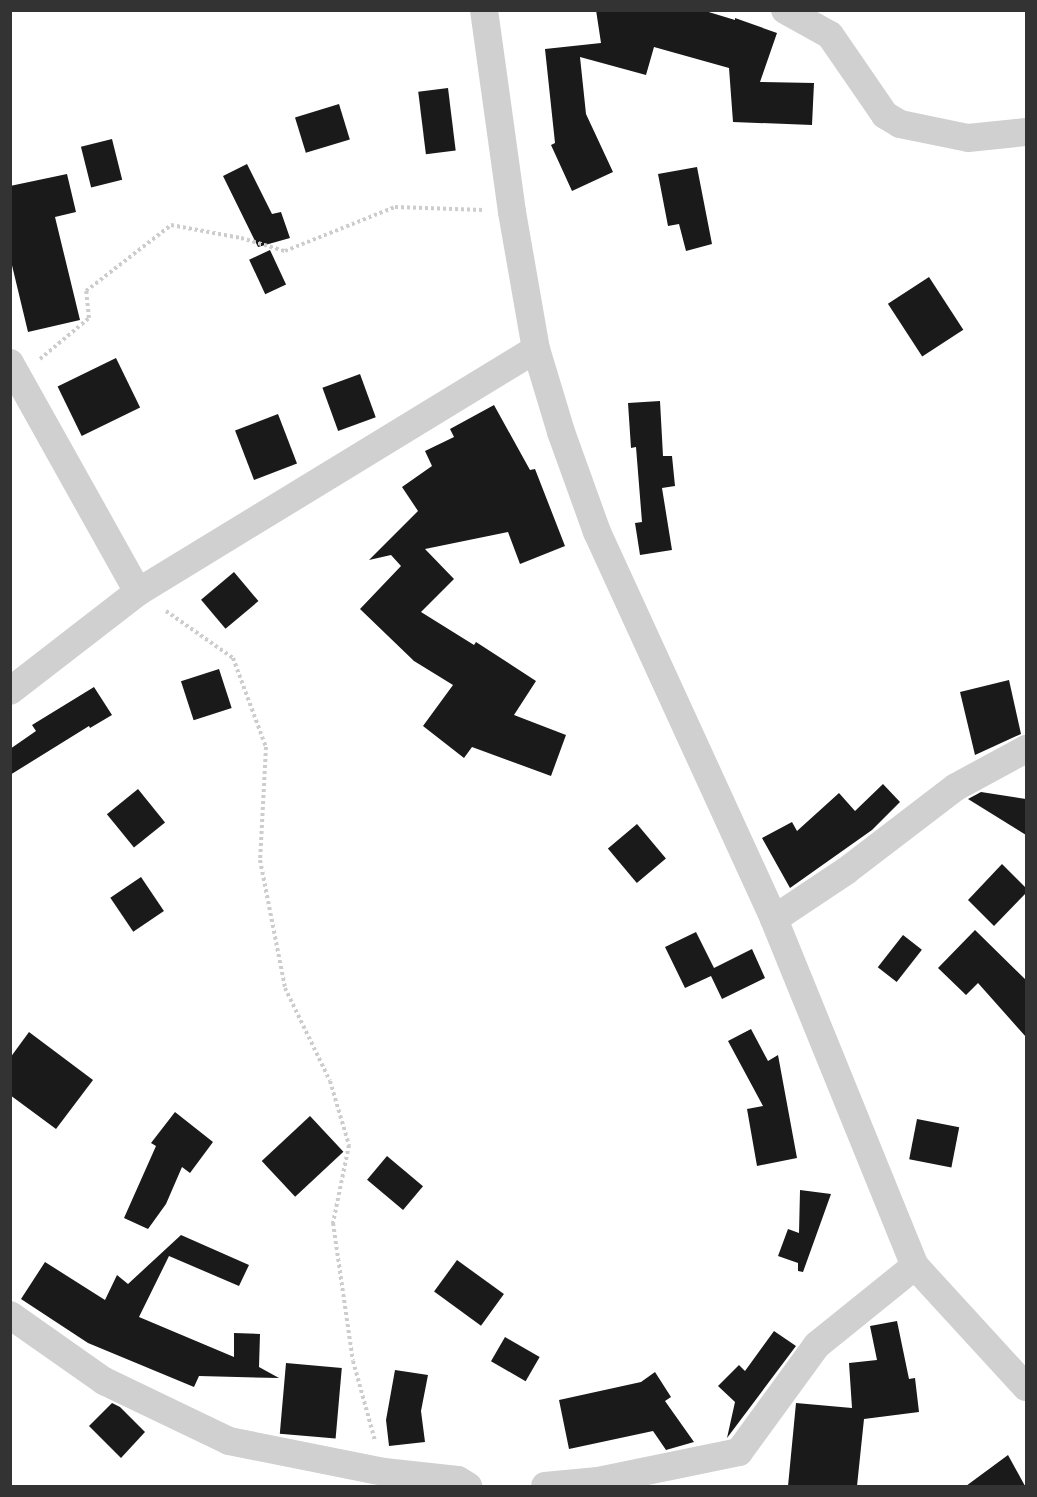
<!DOCTYPE html>
<style>
body{margin:0}
#map{position:relative;width:1037px;height:1497px;overflow:hidden;background:#fff;font-family:"Space Grotesk",sans-serif}
div>[style]{position:absolute}
.building>*{inset:0;background:#1a1a1a;transform-origin:0 0}
.path>*{height:4px;margin-top:-2px;transform-origin:0;background:repeating-linear-gradient(90deg,#cdcdcd 0 3px,transparent 0 6px)}
.street>*{height:28px;margin:-14px;padding:0 14px;transform-origin:14px;border-radius:14px;background:#d0d0d0}
span{translate:-50% -50%;white-space:nowrap;text-align:center;line-height:1.15;-webkit-text-stroke:6px #fff;paint-order:stroke}
.frame{position:absolute;inset:0;border:12px solid #333;pointer-events:none}
</style>
<div id="map">
<div class="building">
<div style="clip-path:polygon(596px 10px,702px 10px,735px 20px,735px 18px,777px 33px,760px 82px,814px 83px,812px 125px,733px 122px,729px 68px,654px 47px,646px 75px,580px 57px,586px 114px,613px 172px,572px 191px,551px 145px,555px 143px,545px 49px,601px 43px)"></div>
<div style="left:448px;top:88px;width:63px;height:30px;rotate:83deg"></div>
<div style="left:339px;top:104px;width:37px;height:46px;rotate:73deg"></div>
<div style="left:112px;top:139px;width:42px;height:32px;rotate:76deg"></div>
<div style="clip-path:polygon(247px 164px,272px 214px,281px 212px,290px 238px,258px 247px,223px 176px)"></div>
<div style="clip-path:polygon(697px 167px,712px 244px,686px 251px,679px 224px,668px 226px,658px 174px)"></div>
<div style="clip-path:polygon(67px 174px,76px 212px,55px 217px,80px 320px,28px 332px,10px 257px,10px 186px)"></div>
<div style="left:270px;top:250px;width:38px;height:23px;rotate:65deg"></div>
<div style="left:929px;top:277px;width:63px;height:49px;rotate:57deg"></div>
<div style="left:116px;top:358px;width:55px;height:65px;rotate:64deg"></div>
<div style="left:360px;top:374px;width:46px;height:40px;rotate:70deg"></div>
<div style="clip-path:polygon(660px 401px,663px 456px,672px 456px,675px 486px,662px 488px,672px 550px,640px 555px,635px 523px,642px 522px,636px 447px,631px 448px,628px 403px)"></div>
<div style="clip-path:polygon(494px 405px,530px 470px,535px 469px,565px 546px,520px 564px,508px 532px,425px 549px,454px 579px,421px 612px,474px 645px,476px 642px,536px 681px,514px 715px,566px 735px,551px 776px,472px 747px,464px 758px,423px 726px,453px 685px,414px 661px,360px 609px,401px 566px,391px 555px,369px 560px,418px 511px,402px 487px,432px 466px,425px 451px,454px 437px,450px 429px)"></div>
<div style="left:278px;top:414px;width:53px;height:46px;rotate:69deg"></div>
<div style="left:234px;top:572px;width:38px;height:43px;rotate:50deg"></div>
<div style="left:219px;top:669px;width:41px;height:40px;rotate:72deg"></div>
<div style="clip-path:polygon(1009px 680px,1021px 734px,975px 755px,960px 692px)"></div>
<div style="clip-path:polygon(94px 687px,112px 715px,90px 728px,89px 726px,10px 775px,10px 749px,36px 731px,32px 725px)"></div>
<div style="clip-path:polygon(883px 784px,900px 802px,872px 830px,790px 888px,762px 838px,792px 822px,797px 831px,839px 793px,855px 811px)"></div>
<div style="left:138px;top:789px;width:43px;height:40px;rotate:51deg"></div>
<div style="clip-path:polygon(981px 792px,1026px 799px,1026px 835px,968px 799px)"></div>
<div style="left:637px;top:824px;width:45px;height:38px;rotate:50deg"></div>
<div style="clip-path:polygon(1002px 864px,1026px 888px,1026px 893px,994px 926px,968px 900px)"></div>
<div style="left:141px;top:877px;width:41px;height:37px;rotate:56deg"></div>
<div style="clip-path:polygon(975px 930px,1026px 980px,1026px 1037px,978px 983px,966px 995px,938px 968px)"></div>
<div style="clip-path:polygon(696px 932px,714px 968px,752px 949px,765px 978px,722px 999px,711px 976px,685px 988px,665px 947px)"></div>
<div style="left:903px;top:935px;width:24px;height:41px;rotate:38deg"></div>
<div style="clip-path:polygon(751px 1029px,768px 1061px,778px 1055px,797px 1158px,757px 1166px,747px 1109px,763px 1106px,728px 1041px)"></div>
<div style="clip-path:polygon(29px 1032px,93px 1080px,56px 1129px,10px 1095px,10px 1058px)"></div>
<div style="clip-path:polygon(175px 1112px,213px 1142px,190px 1173px,182px 1167px,166px 1204px,148px 1229px,124px 1218px,156px 1146px,151px 1143px)"></div>
<div style="left:310px;top:1116px;width:49px;height:66px;rotate:47deg"></div>
<div style="left:917px;top:1119px;width:43px;height:41px;rotate:11deg"></div>
<div style="left:387px;top:1156px;width:47px;height:31px;rotate:40deg"></div>
<div style="clip-path:polygon(800px 1190px,831px 1194px,803px 1272px,798px 1271px,798px 1263px,778px 1256px,788px 1229px,799px 1233px)"></div>
<div style="clip-path:polygon(181px 1235px,249px 1265px,239px 1286px,169px 1256px,139px 1317px,234px 1357px,234px 1333px,260px 1334px,259px 1367px,279px 1378px,199px 1376px,194px 1387px,88px 1343px,21px 1299px,45px 1262px,105px 1300px,117px 1275px,128px 1284px)"></div>
<div style="left:457px;top:1260px;width:58px;height:39px;rotate:36deg"></div>
<div style="clip-path:polygon(897px 1321px,909px 1379px,915px 1378px,919px 1412px,864px 1419px,857px 1486px,788px 1486px,796px 1403px,852px 1408px,849px 1363px,877px 1360px,870px 1326px)"></div>
<div style="clip-path:polygon(774px 1331px,796px 1346px,727px 1438px,735px 1402px,718px 1386px,739px 1365px,745px 1371px)"></div>
<div style="left:505px;top:1337px;width:40px;height:28px;rotate:30deg"></div>
<div style="left:286px;top:1363px;width:56px;height:71px;rotate:5deg"></div>
<div style="clip-path:polygon(395px 1370px,428px 1375px,421px 1411px,425px 1442px,389px 1446px,386px 1420px)"></div>
<div style="clip-path:polygon(655px 1372px,671px 1397px,665px 1401px,694px 1442px,666px 1450px,653px 1431px,569px 1449px,559px 1400px,641px 1382px)"></div>
<div style="clip-path:polygon(112px 1403px,120px 1407px,145px 1432px,121px 1458px,89px 1426px)"></div>
<div style="clip-path:polygon(1008px 1455px,1025px 1486px,966px 1486px)"></div>
</div>
<div class="path">
<div style="left:40px;top:359px;width:64px;rotate:-39.9deg"></div>
<div style="left:89px;top:318px;width:27px;rotate:-96deg"></div>
<div style="left:86px;top:291px;width:108px;rotate:-37.8deg"></div>
<div style="left:171px;top:225px;width:71px;rotate:10.5deg"></div>
<div style="left:241px;top:238px;width:46px;rotate:16.5deg"></div>
<div style="left:285px;top:251px;width:118px;rotate:-21.8deg"></div>
<div style="left:395px;top:207px;width:89px;rotate:1.9deg"></div>
<div style="left:166px;top:611px;width:82px;rotate:35deg"></div>
<div style="left:233px;top:658px;width:95px;rotate:69.7deg"></div>
<div style="left:266px;top:747px;width:113px;rotate:93deg"></div>
<div style="left:260px;top:860px;width:130px;rotate:78.9deg"></div>
<div style="left:285px;top:988px;width:103px;rotate:64.2deg"></div>
<div style="left:330px;top:1081px;width:67px;rotate:73.5deg"></div>
<div style="left:349px;top:1145px;width:80px;rotate:101.6deg"></div>
<div style="left:333px;top:1223px;width:139px;rotate:81.8deg"></div>
<div style="left:353px;top:1361px;width:83px;rotate:74.6deg"></div>
</div>
<div class="street">
<div style="left:484px;top:10px;width:204px;rotate:82.1deg"></div>
<div style="left:512px;top:212px;width:139px;rotate:80.1deg"></div>
<div style="left:536px;top:349px;width:87px;rotate:73.2deg"></div>
<div style="left:561px;top:432px;width:106px;rotate:70.2deg"></div>
<div style="left:597px;top:532px;width:426px;rotate:65.4deg"></div>
<div style="left:774px;top:919px;width:375px;rotate:67.9deg"></div>
<div style="left:915px;top:1266px;width:164px;rotate:47.5deg"></div>
<div style="left:785px;top:10px;width:51px;rotate:29.1deg"></div>
<div style="left:830px;top:35px;width:97px;rotate:55.5deg"></div>
<div style="left:885px;top:115px;width:17px;rotate:31deg"></div>
<div style="left:900px;top:124px;width:69px;rotate:11.6deg"></div>
<div style="left:968px;top:138px;width:58px;rotate:-5.9deg"></div>
<div style="left:10px;top:363px;width:262px;rotate:60.8deg"></div>
<div style="left:10px;top:691px;width:162px;rotate:-37.7deg"></div>
<div style="left:138px;top:592px;width:466px;rotate:-31.4deg"></div>
<div style="left:774px;top:919px;width:87px;rotate:-33.7deg"></div>
<div style="left:846px;top:871px;width:138px;rotate:-37.4deg"></div>
<div style="left:956px;top:787px;width:80px;rotate:-28.5deg"></div>
<div style="left:10px;top:1315px;width:115px;rotate:35.1deg"></div>
<div style="left:104px;top:1381px;width:139px;rotate:25.6deg"></div>
<div style="left:229px;top:1441px;width:158px;rotate:11.3deg"></div>
<div style="left:384px;top:1472px;width:74px;rotate:6.2deg"></div>
<div style="left:458px;top:1480px;width:12px;rotate:31deg"></div>
<div style="left:545px;top:1486px;width:53px;rotate:-5.4deg"></div>
<div style="left:598px;top:1481px;width:144px;rotate:-11.6deg"></div>
<div style="left:739px;top:1452px;width:132px;rotate:-53.9deg"></div>
<div style="left:817px;top:1345px;width:126px;rotate:-38.9deg"></div>
</div>
<div class="frame"></div>
</div>
